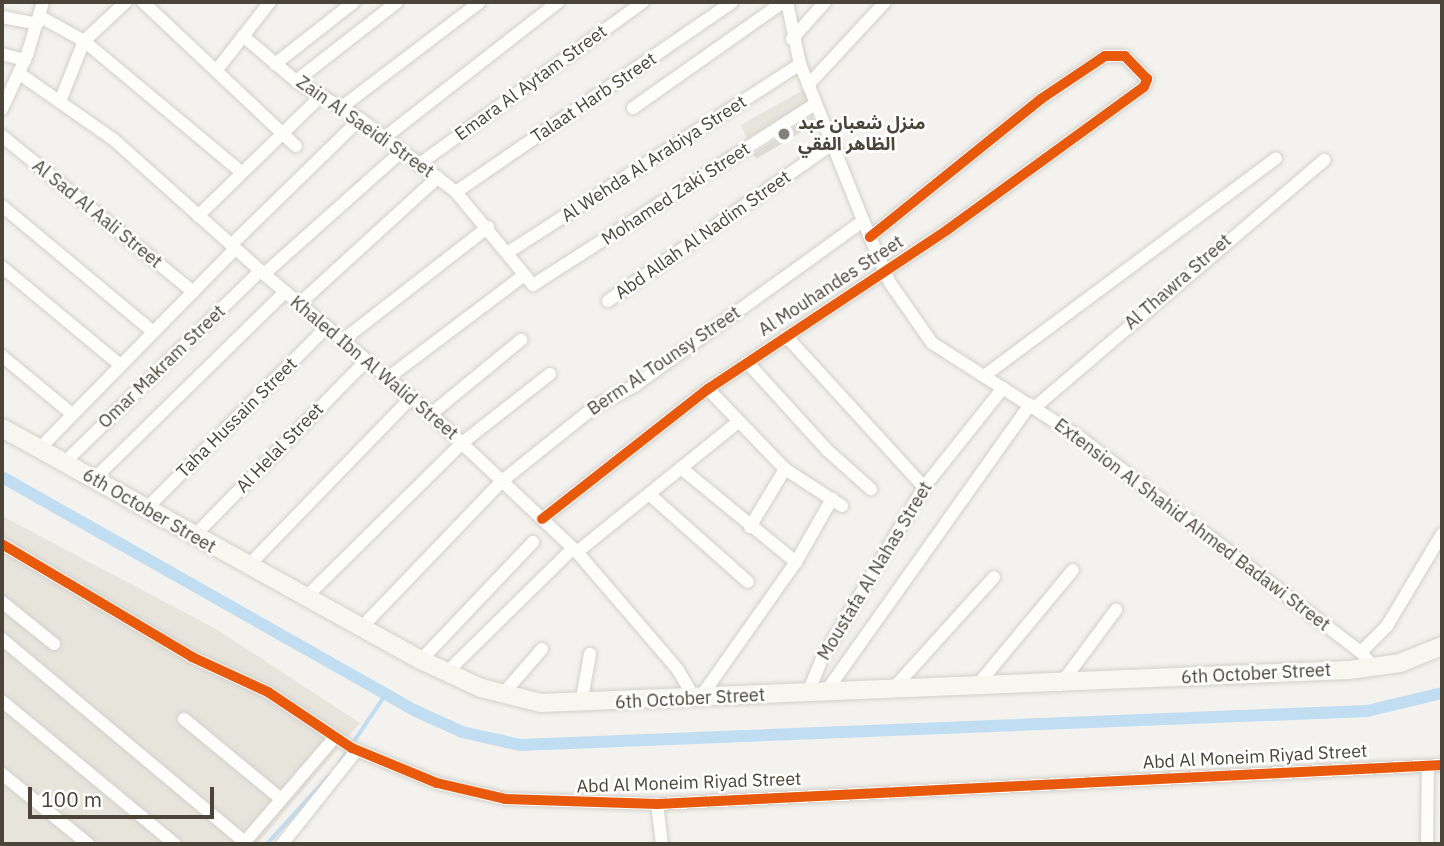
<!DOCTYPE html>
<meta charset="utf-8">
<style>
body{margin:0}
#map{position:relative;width:1444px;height:846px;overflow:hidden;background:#f4f2ee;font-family:"IBM Plex Sans","Noto Sans Arabic",sans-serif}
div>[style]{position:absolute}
.residential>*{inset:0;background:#e7e4dc}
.stream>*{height:3.5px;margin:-1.75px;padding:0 1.75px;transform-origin:1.75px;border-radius:1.75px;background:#c0ddf1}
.canal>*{height:12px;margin:-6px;padding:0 6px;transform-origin:6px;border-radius:6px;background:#c0ddf1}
.building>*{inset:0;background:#dedbd6}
.roads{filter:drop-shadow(0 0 2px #d2d0cb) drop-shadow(0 0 2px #d2d0cb)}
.street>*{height:12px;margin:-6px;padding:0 6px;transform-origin:6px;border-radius:6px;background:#fdfdfc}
.secondary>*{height:18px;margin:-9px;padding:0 9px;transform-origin:9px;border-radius:9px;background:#f7f6f1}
.cycleway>*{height:10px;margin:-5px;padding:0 5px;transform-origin:5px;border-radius:5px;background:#e8590c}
.dots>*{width:19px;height:19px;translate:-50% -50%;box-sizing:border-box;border:4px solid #fff;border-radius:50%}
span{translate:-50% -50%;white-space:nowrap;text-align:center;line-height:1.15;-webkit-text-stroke:5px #fff;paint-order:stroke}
.street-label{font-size:18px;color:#4b4439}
.poi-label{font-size:18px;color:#4b4439;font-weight:700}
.left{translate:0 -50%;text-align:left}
.frame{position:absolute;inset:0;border:4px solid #4b4439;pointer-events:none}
.scale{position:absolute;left:28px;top:787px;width:186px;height:32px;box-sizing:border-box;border:4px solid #4b4439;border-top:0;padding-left:9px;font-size:21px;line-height:24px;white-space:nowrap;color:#4b4439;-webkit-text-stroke:5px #fff;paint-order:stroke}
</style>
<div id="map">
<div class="residential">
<div style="clip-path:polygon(805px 89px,813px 101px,748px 141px,741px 125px)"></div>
<div style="clip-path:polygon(2px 516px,216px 629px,360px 723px,257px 844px,2px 844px)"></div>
</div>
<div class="stream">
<div style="left:340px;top:762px;width:82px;rotate:-55.9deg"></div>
<div style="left:267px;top:844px;width:92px;rotate:-47.6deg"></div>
</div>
<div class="canal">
<div style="left:2px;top:477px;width:476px;rotate:29.5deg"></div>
<div style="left:416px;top:711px;width:51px;rotate:24.5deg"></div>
<div style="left:462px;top:732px;width:59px;rotate:12.6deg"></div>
<div style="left:520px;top:745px;width:848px;rotate:-2.3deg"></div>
<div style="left:1367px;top:711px;width:77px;rotate:-13.5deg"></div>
</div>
<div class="building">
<div style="clip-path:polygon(812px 116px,815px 124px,756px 159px,753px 154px)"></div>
</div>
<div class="roads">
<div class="street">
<div style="left:143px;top:2px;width:210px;rotate:43.3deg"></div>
<div style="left:787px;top:2px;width:63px;rotate:78.2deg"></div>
<div style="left:800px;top:64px;width:187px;rotate:68deg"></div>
<div style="left:870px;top:237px;width:50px;rotate:66.5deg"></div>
<div style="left:890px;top:283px;width:73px;rotate:55deg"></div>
<div style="left:932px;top:343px;width:178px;rotate:32.6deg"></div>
<div style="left:1082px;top:439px;width:351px;rotate:37.4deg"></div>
<div style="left:1361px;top:652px;width:19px;rotate:51deg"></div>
<div style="left:39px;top:16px;width:51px;rotate:29.1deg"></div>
<div style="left:84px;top:41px;width:204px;rotate:39.8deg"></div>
<div style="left:2px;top:17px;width:36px;rotate:11deg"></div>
<div style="left:243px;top:36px;width:70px;rotate:40.3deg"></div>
<div style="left:296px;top:81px;width:74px;rotate:30.7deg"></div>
<div style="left:360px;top:119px;width:121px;rotate:37.2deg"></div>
<div style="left:456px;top:192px;width:121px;rotate:50.4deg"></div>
<div style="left:533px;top:285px;width:336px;rotate:-32.7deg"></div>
<div style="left:792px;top:39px;width:50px;rotate:-48.3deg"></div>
<div style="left:2px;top:54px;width:24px;rotate:15deg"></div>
<div style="left:275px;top:64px;width:100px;rotate:-38.1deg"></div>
<div style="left:216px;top:71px;width:88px;rotate:-52deg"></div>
<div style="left:20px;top:74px;width:113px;rotate:35deg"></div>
<div style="left:113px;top:139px;width:203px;rotate:41.8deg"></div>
<div style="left:264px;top:274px;width:218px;rotate:40deg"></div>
<div style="left:431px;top:414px;width:201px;rotate:43.4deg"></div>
<div style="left:577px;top:552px;width:155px;rotate:49.4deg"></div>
<div style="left:678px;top:670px;width:32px;rotate:60deg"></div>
<div style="left:296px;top:81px;width:128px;rotate:-38deg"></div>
<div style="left:808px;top:85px;width:113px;rotate:-47.1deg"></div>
<div style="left:61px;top:99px;width:62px;rotate:-68.4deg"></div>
<div style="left:84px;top:41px;width:57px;rotate:-42.9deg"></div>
<div style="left:342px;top:107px;width:173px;rotate:-37.3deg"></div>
<div style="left:633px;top:108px;width:184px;rotate:-35.2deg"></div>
<div style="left:2px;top:109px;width:60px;rotate:-65.2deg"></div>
<div style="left:27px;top:55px;width:55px;rotate:-73.2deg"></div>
<div style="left:2px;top:136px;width:247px;rotate:39.2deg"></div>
<div style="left:384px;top:138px;width:221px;rotate:-38deg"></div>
<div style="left:418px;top:165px;width:278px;rotate:-35.9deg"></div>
<div style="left:456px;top:192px;width:335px;rotate:-34.5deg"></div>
<div style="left:2px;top:206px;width:197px;rotate:39.8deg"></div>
<div style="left:198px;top:216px;width:170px;rotate:-44.3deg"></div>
<div style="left:231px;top:245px;width:180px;rotate:-44.3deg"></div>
<div style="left:507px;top:253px;width:349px;rotate:-32.8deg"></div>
<div style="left:2px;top:267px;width:153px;rotate:39.7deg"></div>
<div style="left:264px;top:274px;width:183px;rotate:-41.7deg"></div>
<div style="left:608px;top:301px;width:274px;rotate:-35deg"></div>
<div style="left:299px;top:304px;width:188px;rotate:-42.4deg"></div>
<div style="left:786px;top:336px;width:205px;rotate:47.6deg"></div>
<div style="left:343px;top:340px;width:184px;rotate:-37.9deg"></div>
<div style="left:2px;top:356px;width:91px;rotate:39.6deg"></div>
<div style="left:747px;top:362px;width:119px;rotate:47.7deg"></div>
<div style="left:827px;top:450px;width:59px;rotate:41.6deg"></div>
<div style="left:984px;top:376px;width:364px;rotate:-36.7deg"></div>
<div style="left:389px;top:377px;width:168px;rotate:-37deg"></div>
<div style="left:708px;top:389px;width:111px;rotate:46.1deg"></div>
<div style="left:785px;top:469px;width:68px;rotate:33deg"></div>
<div style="left:1034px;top:408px;width:382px;rotate:-40.5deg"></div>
<div style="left:431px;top:414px;width:117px;rotate:-39.4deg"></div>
<div style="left:39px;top:449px;width:280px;rotate:-45.6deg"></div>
<div style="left:64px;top:463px;width:274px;rotate:-44.4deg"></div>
<div style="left:681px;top:468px;width:149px;rotate:39.3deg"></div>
<div style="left:94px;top:479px;width:267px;rotate:-44.4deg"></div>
<div style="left:649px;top:494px;width:132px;rotate:41.6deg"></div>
<div style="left:146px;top:509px;width:257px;rotate:-45.2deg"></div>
<div style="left:542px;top:519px;width:211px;rotate:-38.1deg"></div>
<div style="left:708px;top:389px;width:287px;rotate:-33.6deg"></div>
<div style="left:947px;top:230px;width:243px;rotate:-36deg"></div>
<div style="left:1144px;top:87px;width:9px;rotate:-69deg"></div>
<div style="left:1147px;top:79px;width:32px;rotate:-134deg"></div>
<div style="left:1125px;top:56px;width:20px;rotate:180deg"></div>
<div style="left:1105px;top:56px;width:77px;rotate:146.1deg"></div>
<div style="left:1041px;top:99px;width:220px;rotate:141.1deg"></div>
<div style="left:750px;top:527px;width:68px;rotate:-58.9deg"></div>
<div style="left:194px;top:536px;width:247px;rotate:-45.5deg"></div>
<div style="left:2px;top:544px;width:221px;rotate:30.7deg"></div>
<div style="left:192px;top:657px;width:84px;rotate:24.7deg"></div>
<div style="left:268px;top:692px;width:101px;rotate:33.7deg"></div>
<div style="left:352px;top:748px;width:92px;rotate:22.4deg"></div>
<div style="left:437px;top:783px;width:70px;rotate:13.2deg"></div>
<div style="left:505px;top:799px;width:152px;rotate:1.9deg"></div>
<div style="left:657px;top:804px;width:786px;rotate:-2.84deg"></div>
<div style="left:577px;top:552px;width:207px;rotate:-38.9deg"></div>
<div style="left:247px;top:567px;width:237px;rotate:-45.9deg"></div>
<div style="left:304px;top:599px;width:222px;rotate:-44.6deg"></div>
<div style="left:462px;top:443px;width:112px;rotate:-38.1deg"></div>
<div style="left:2px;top:602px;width:67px;rotate:38.9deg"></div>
<div style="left:361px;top:628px;width:204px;rotate:-46.2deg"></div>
<div style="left:502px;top:481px;width:122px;rotate:-38.7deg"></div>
<div style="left:597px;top:405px;width:42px;rotate:-27.2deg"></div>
<div style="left:634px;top:386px;width:282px;rotate:-35.8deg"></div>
<div style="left:2px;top:639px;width:317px;rotate:39.9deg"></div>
<div style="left:1361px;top:652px;width:37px;rotate:-45deg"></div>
<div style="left:1387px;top:626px;width:107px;rotate:-59.1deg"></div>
<div style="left:421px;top:660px;width:163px;rotate:-46.5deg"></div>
<div style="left:446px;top:673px;width:178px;rotate:-44.5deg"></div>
<div style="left:1060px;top:685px;width:94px;rotate:-53.3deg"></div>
<div style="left:975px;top:688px;width:153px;rotate:-50.3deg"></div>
<div style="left:892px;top:690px;width:152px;rotate:-47.9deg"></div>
<div style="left:808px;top:693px;width:37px;rotate:-68deg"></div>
<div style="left:822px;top:659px;width:200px;rotate:-59.3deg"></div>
<div style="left:924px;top:487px;width:127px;rotate:-51.4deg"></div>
<div style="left:825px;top:693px;width:354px;rotate:-54.6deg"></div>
<div style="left:502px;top:695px;width:61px;rotate:-49deg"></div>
<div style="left:700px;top:698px;width:166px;rotate:-54.8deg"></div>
<div style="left:796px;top:562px;width:73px;rotate:-60.3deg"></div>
<div style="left:2px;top:701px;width:224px;rotate:39.6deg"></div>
<div style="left:581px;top:704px;width:51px;rotate:-79.8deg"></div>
<div style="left:184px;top:719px;width:126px;rotate:39.5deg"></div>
<div style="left:2px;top:774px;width:111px;rotate:39.1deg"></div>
<div style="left:657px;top:804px;width:40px;rotate:82.9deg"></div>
<div style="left:243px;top:844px;width:141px;rotate:-49.3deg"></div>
<div style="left:282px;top:844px;width:120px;rotate:-51.4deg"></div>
<div style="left:1427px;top:844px;width:78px;rotate:-89.3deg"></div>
</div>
<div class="secondary">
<div style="left:2px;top:428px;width:479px;rotate:29deg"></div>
<div style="left:421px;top:660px;width:66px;rotate:25deg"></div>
<div style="left:481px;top:688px;width:62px;rotate:14deg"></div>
<div style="left:541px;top:703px;width:809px;rotate:-2.34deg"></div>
<div style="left:1349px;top:670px;width:51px;rotate:-7.8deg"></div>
<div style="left:1400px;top:663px;width:45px;rotate:-22deg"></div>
</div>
</div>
<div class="cycleway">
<div style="left:542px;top:519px;width:211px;rotate:-38.1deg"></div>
<div style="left:708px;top:389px;width:287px;rotate:-33.6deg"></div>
<div style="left:947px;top:230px;width:243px;rotate:-36deg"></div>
<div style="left:1144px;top:87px;width:9px;rotate:-69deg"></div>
<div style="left:1147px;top:79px;width:32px;rotate:-134deg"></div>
<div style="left:1125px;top:56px;width:20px;rotate:180deg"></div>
<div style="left:1105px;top:56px;width:77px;rotate:146.1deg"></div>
<div style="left:1041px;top:99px;width:220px;rotate:141.1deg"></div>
<div style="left:2px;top:544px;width:221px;rotate:30.7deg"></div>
<div style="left:192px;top:657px;width:84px;rotate:24.7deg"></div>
<div style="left:268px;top:692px;width:101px;rotate:33.7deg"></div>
<div style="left:352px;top:748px;width:92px;rotate:22.4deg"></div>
<div style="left:437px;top:783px;width:70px;rotate:13.2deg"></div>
<div style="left:505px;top:799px;width:152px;rotate:1.9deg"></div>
<div style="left:657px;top:804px;width:786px;rotate:-2.84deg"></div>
</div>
<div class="dots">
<div style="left:784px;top:134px;background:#868178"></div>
</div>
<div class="street-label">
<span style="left:531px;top:83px;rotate:-36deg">Emara Al Aytam Street</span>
<span style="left:594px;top:98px;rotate:-34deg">Talaat Harb Street</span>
<span style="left:365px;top:127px;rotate:35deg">Zain Al Saeidi Street</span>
<span style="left:654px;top:159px;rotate:-33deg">Al Wehda Al Arabiya Street</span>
<span style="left:676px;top:194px;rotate:-33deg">Mohamed Zaki Street</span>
<span style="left:97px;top:214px;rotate:39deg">Al Sad Al Aali Street</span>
<span style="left:703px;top:235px;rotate:-35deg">Abd Allah Al Nadim Street</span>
<span style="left:1178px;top:282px;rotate:-41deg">Al Thawra Street</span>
<span style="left:831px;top:286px;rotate:-33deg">Al Mouhandes Street</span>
<span style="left:664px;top:361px;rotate:-34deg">Berm Al Tounsy Street</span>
<span style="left:162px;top:367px;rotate:-44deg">Omar Makram Street</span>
<span style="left:374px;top:368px;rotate:40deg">Khaled Ibn Al Walid Street</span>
<span style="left:237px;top:418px;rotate:-45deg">Taha Hussain Street</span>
<span style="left:280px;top:448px;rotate:-46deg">Al Helal Street</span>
<span style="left:149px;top:511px;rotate:30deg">6th October Street</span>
<span style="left:1192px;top:525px;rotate:37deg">Extension Al Shahid Ahmed Badawi Street</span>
<span style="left:875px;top:571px;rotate:-59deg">Moustafa Al Nahas Street</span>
<span style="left:1256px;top:674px;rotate:-3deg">6th October Street</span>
<span style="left:690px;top:699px;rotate:-3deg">6th October Street</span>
<span style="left:1255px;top:757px;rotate:-3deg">Abd Al Moneim Riyad Street</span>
<span style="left:689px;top:783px;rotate:-2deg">Abd Al Moneim Riyad Street</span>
</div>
<div class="poi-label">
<span class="left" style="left:798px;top:134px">منزل شعبان عبد<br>الظاهر الفقي</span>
</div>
<div class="frame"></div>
<div class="scale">100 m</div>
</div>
